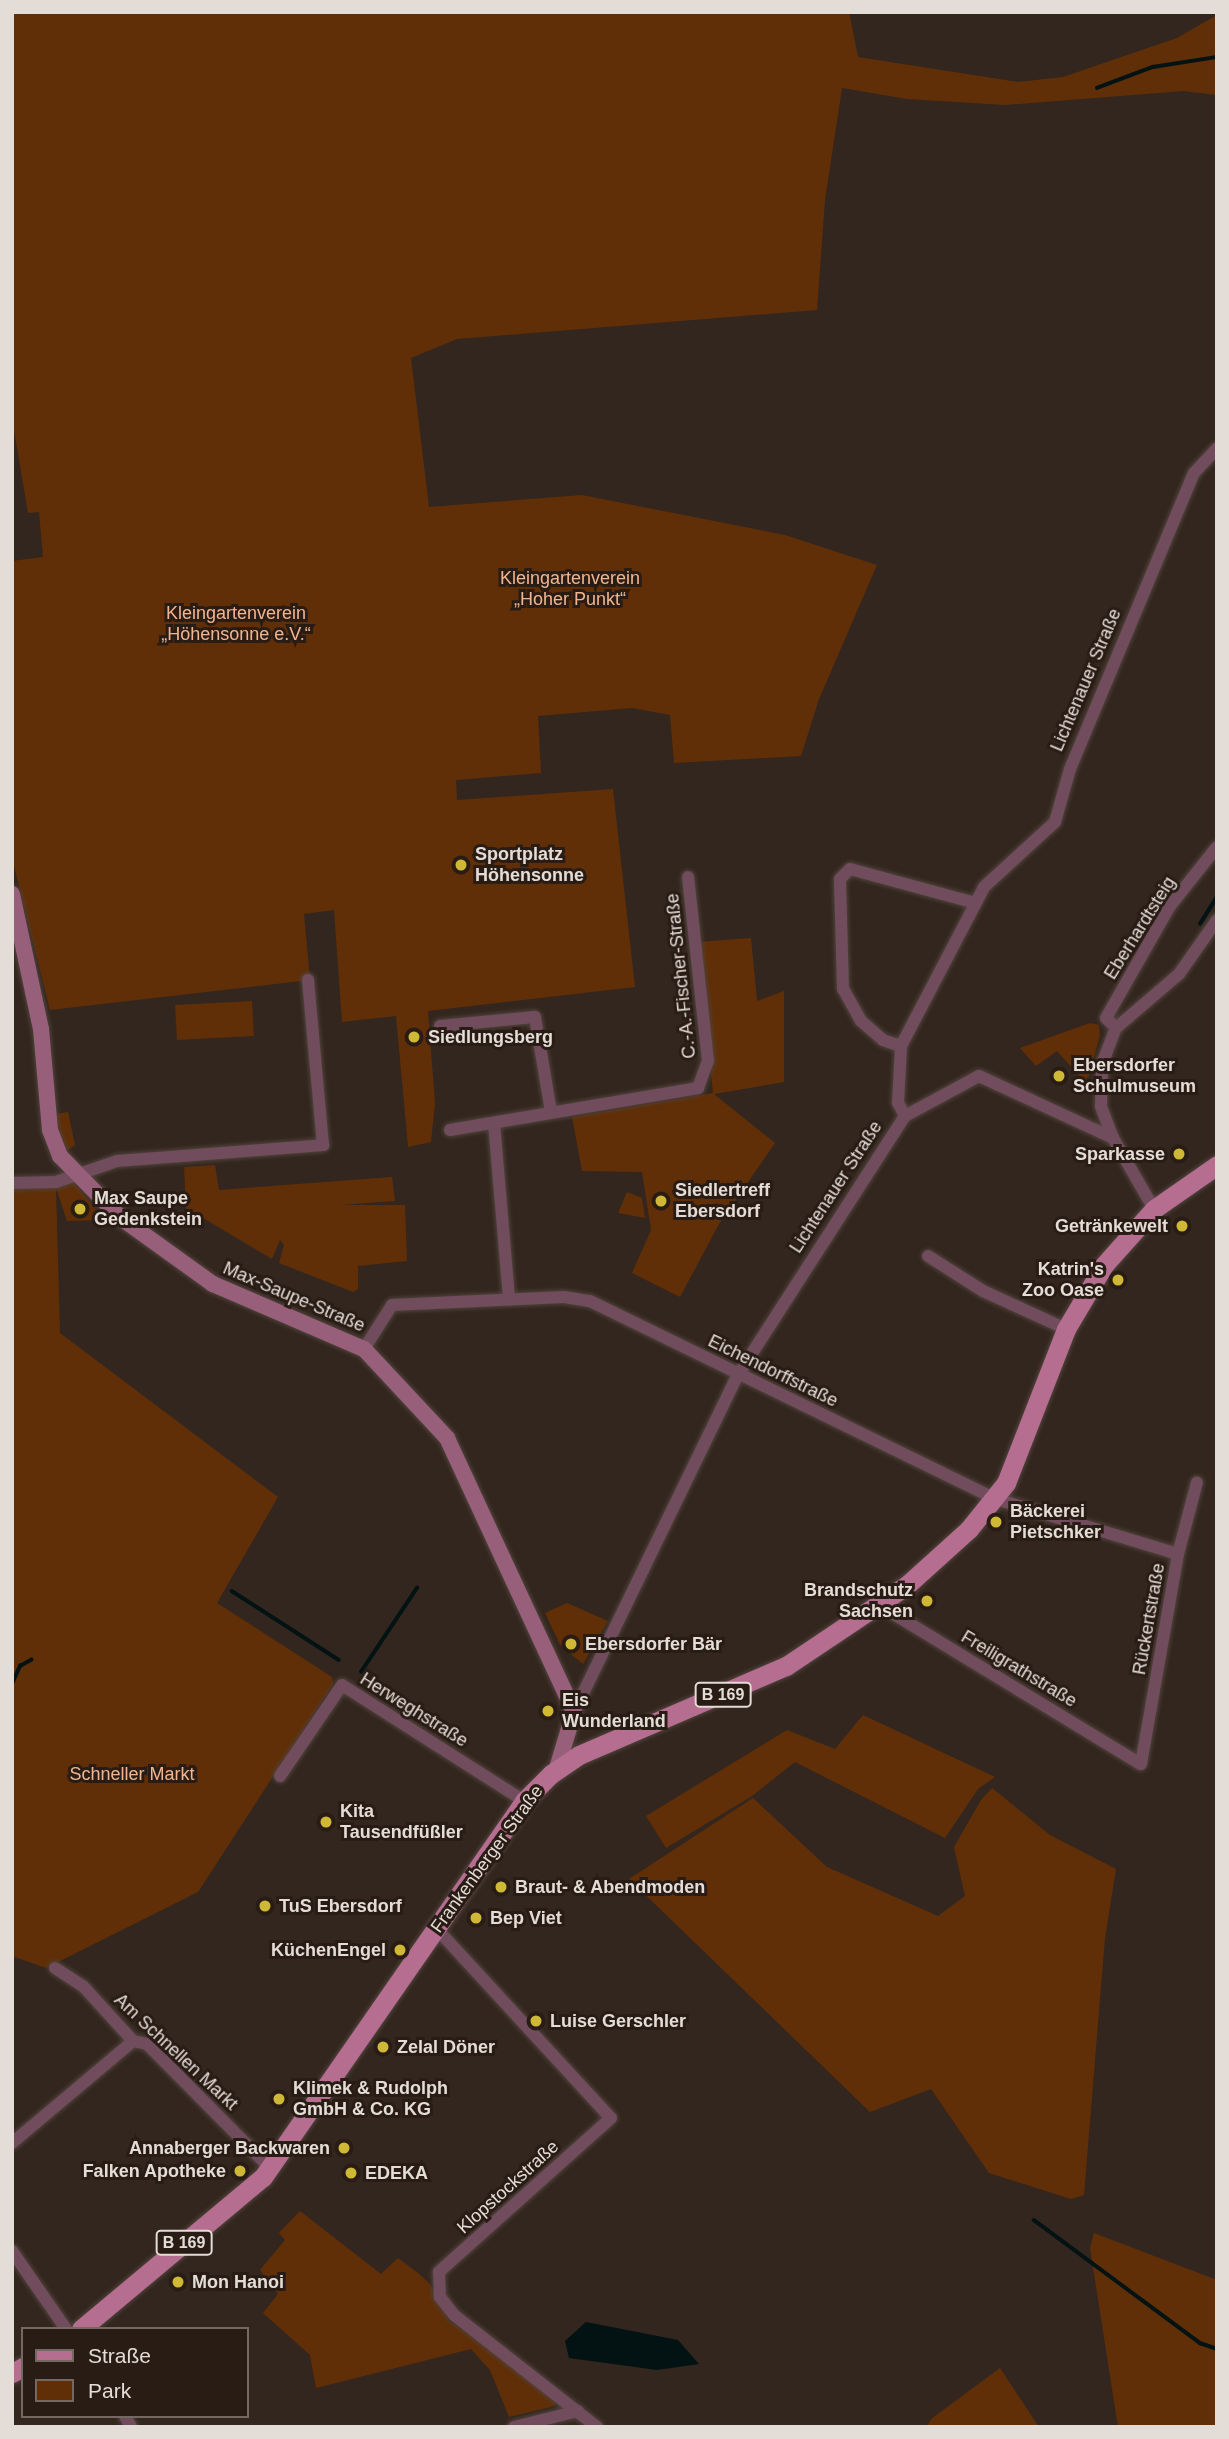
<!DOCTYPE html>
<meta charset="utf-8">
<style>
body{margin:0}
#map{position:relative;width:1229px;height:2439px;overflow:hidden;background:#33261e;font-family:Helvetica,sans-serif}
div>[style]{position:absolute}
.green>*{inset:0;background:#612f07;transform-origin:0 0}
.water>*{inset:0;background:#031213}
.stream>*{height:3.5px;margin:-1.75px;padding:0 1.75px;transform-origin:1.75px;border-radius:1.75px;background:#031213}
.roads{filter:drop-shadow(0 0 2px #4f433b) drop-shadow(0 0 2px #4f433b)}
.street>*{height:12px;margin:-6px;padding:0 6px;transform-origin:6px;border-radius:6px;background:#704c5d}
.secondary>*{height:16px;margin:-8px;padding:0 8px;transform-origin:8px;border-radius:8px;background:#975f7a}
.primary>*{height:19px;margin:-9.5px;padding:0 9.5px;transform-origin:9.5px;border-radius:9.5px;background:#b56d90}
.dots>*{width:19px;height:19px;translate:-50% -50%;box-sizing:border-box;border:4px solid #291c15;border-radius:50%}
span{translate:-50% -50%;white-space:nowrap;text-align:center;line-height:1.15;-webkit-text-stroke:6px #291c15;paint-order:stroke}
.shield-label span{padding:2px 5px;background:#291c15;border:2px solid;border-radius:5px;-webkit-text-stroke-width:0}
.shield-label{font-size:16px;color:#e4dcd6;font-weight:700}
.park-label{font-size:18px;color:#f3b58e}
.street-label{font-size:18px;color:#e4dcd6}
.poi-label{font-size:18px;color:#e4dcd6;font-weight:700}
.left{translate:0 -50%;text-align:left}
.right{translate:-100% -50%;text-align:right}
.frame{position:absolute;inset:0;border:14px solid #e4dcd6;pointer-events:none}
.legend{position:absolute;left:21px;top:2327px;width:228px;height:91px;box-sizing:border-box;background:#291c15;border:2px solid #746962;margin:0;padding:9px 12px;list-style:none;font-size:21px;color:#e4dcd6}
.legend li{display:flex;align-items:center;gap:14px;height:35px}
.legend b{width:35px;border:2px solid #746962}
</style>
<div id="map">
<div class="green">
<div style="clip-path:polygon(12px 12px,849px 12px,858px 57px,1018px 82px,1063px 77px,1177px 38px,1217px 15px,1217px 95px,1183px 91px,1005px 105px,907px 99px,842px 88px,825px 200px,817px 310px,457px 339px,411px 358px,429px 507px,582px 495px,785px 535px,877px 565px,819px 699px,801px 756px,674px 763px,670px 715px,632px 708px,538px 716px,541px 773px,456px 780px,457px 800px,613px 789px,635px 987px,428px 1011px,435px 1103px,431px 1142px,408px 1147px,396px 1016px,342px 1022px,334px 910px,304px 914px,310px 980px,50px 1010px,12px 858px,12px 561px,43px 557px,39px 512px,28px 513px,12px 418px)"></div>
<div style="clip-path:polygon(751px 938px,757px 1001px,784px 991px,784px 1082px,714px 1094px,775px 1143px,719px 1224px,680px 1297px,632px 1273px,651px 1230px,642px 1172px,582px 1171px,572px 1117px,713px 1093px,698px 942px)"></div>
<div style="left:252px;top:1001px;width:35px;height:77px;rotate:87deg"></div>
<div style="clip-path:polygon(1090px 1023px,1099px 1025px,1100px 1035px,1089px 1076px,1084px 1081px,1057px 1051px,1036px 1066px,1020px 1048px)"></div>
<div style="clip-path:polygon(68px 1112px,75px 1145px,68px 1150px,59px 1138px,56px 1114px)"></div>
<div style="clip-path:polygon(215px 1165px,219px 1190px,392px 1177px,395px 1201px,340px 1205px,405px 1205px,407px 1261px,358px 1266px,358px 1289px,353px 1292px,279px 1263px,284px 1245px,280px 1240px,272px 1259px,186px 1208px,184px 1167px)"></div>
<div style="clip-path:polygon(12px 1181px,73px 1181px,104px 1220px,67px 1221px,56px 1188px,60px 1333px,278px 1497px,217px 1603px,332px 1677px,333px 1684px,198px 1892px,46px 1968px,12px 1956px)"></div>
<div style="clip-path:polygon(627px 1192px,642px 1198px,645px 1218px,618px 1213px)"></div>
<div style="clip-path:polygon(567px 1603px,608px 1621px,583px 1664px,560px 1645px,545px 1613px)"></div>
<div style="clip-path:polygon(863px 1715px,995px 1777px,978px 1789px,945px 1838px,795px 1762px,752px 1796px,666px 1848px,646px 1816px,787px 1730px,835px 1749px)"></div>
<div style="clip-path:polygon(992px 1788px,1050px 1835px,1116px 1869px,1105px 1938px,1084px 2195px,1071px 2199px,989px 2173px,931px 2089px,870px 2112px,629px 1879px,753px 1798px,827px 1867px,938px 1916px,965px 1896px,954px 1847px,981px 1800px)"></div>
<div style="clip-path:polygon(300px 2211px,381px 2274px,398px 2258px,418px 2273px,430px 2284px,449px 2321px,506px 2358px,555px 2399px,555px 2406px,509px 2417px,490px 2370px,471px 2349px,316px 2388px,310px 2355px,263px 2313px,278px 2294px,260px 2270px,285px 2240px,279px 2233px)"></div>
<div style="clip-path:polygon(1094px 2233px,1217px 2280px,1217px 2427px,1118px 2427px,1090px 2248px)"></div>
<div style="clip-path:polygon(1000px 2368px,1039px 2427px,927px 2427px,931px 2419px)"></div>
</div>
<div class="water">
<div style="clip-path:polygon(586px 2322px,678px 2340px,699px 2364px,657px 2370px,569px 2358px,565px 2341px)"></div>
</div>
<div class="stream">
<div style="left:1097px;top:88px;width:60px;rotate:-20.6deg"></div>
<div style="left:1153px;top:67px;width:65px;rotate:-8.9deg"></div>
<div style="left:1200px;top:924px;width:32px;rotate:-58deg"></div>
<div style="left:232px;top:1591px;width:127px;rotate:32.8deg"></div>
<div style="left:361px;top:1672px;width:101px;rotate:-56.3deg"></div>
<div style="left:12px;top:1684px;width:20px;rotate:-66deg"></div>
<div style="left:20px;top:1666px;width:13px;rotate:-29deg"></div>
<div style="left:1034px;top:2220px;width:207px;rotate:36.5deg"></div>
<div style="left:1200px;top:2343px;width:18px;rotate:19deg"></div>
</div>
<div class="roads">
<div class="street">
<div style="left:440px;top:1026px;width:95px;rotate:-5.4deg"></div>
<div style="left:535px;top:1017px;width:96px;rotate:80.4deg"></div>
<div style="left:1116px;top:1028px;width:14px;rotate:-135deg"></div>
<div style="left:1106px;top:1018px;width:129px;rotate:-60.3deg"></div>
<div style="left:1170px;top:906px;width:75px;rotate:-51.5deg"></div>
<div style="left:901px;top:1046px;width:19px;rotate:-162deg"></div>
<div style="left:883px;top:1040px;width:29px;rotate:-139deg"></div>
<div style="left:861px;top:1021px;width:37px;rotate:-119deg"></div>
<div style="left:843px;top:989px;width:110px;rotate:-91.6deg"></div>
<div style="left:840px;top:879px;width:14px;rotate:-45deg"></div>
<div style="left:850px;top:869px;width:130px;rotate:15.2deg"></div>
<div style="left:905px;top:1116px;width:15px;rotate:-118deg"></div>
<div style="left:898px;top:1103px;width:57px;rotate:-87deg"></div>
<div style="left:901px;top:1046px;width:179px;rotate:-62.4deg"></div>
<div style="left:984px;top:887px;width:96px;rotate:-42.5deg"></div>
<div style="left:1055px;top:822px;width:55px;rotate:-74.2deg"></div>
<div style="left:1070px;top:769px;width:321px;rotate:-67.3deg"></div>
<div style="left:1194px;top:473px;width:34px;rotate:-47deg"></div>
<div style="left:494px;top:1123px;width:177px;rotate:85.1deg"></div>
<div style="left:450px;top:1130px;width:252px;rotate:-9.6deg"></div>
<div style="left:698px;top:1088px;width:29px;rotate:-70deg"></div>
<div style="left:708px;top:1061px;width:185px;rotate:-96.2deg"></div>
<div style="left:12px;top:1183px;width:44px;rotate:-1.3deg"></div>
<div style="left:56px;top:1182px;width:65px;rotate:-19deg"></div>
<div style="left:117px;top:1161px;width:207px;rotate:-4.4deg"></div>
<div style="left:323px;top:1145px;width:166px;rotate:-95.2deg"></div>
<div style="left:1154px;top:1209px;width:82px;rotate:-120deg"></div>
<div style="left:1113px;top:1138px;width:34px;rotate:-111deg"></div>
<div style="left:1101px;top:1106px;width:42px;rotate:-88.6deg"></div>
<div style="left:1102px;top:1064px;width:39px;rotate:-69deg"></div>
<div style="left:1116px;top:1028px;width:83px;rotate:-40.6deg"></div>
<div style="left:1179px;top:974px;width:66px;rotate:-54.9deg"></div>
<div style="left:928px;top:1256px;width:65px;rotate:32.5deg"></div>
<div style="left:983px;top:1291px;width:91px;rotate:24.6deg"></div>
<div style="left:364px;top:1349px;width:52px;rotate:-57.5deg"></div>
<div style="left:392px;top:1305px;width:172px;rotate:-2.7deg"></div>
<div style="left:564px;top:1297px;width:26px;rotate:9deg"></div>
<div style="left:590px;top:1301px;width:452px;rotate:26deg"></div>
<div style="left:996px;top:1499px;width:190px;rotate:16.8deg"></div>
<div style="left:879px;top:1605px;width:306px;rotate:31.3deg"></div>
<div style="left:1141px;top:1764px;width:213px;rotate:-80deg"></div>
<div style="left:1178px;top:1554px;width:74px;rotate:-75.2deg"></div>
<div style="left:574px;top:1712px;width:375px;rotate:-64.1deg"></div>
<div style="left:738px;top:1375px;width:308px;rotate:-57.2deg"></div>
<div style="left:905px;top:1116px;width:84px;rotate:-28.4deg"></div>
<div style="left:979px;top:1076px;width:148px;rotate:24.8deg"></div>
<div style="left:280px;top:1776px;width:110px;rotate:-55.7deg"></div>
<div style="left:342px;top:1685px;width:216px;rotate:32.5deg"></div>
<div style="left:436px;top:1928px;width:258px;rotate:47.4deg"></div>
<div style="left:611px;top:2118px;width:231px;rotate:138.2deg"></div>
<div style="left:439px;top:2272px;width:25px;rotate:88deg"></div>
<div style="left:440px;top:2297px;width:23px;rotate:52deg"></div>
<div style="left:454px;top:2315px;width:182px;rotate:38.1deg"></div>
<div style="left:55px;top:1968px;width:33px;rotate:33deg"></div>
<div style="left:83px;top:1986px;width:74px;rotate:47.7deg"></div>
<div style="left:133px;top:2041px;width:14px;rotate:12deg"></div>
<div style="left:147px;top:2044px;width:175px;rotate:45.2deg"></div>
<div style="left:12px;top:2143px;width:158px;rotate:-40.1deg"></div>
<div style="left:12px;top:2251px;width:95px;rotate:55.3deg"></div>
<div style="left:125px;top:2416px;width:13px;rotate:61deg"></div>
<div style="left:514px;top:2427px;width:66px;rotate:-14deg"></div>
</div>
<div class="secondary">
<div style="left:12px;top:894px;width:138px;rotate:77.9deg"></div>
<div style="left:41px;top:1029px;width:101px;rotate:84.9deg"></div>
<div style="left:50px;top:1130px;width:28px;rotate:69deg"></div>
<div style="left:60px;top:1156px;width:87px;rotate:45.5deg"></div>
<div style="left:121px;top:1218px;width:113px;rotate:35.7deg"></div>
<div style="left:213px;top:1284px;width:164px;rotate:23.3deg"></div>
<div style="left:364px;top:1349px;width:122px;rotate:47deg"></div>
<div style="left:447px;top:1438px;width:302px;rotate:65.1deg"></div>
<div style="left:574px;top:1712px;width:59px;rotate:106.9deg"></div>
</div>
<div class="primary">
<div style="left:81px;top:2329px;width:237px;rotate:-39.9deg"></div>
<div style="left:263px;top:2177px;width:458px;rotate:-55.2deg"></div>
<div style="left:524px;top:1801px;width:38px;rotate:-45deg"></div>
<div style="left:551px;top:1774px;width:34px;rotate:-34deg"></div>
<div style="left:579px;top:1755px;width:225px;rotate:-23.3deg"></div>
<div style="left:786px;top:1666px;width:146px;rotate:-33.8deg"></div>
<div style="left:907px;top:1585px;width:84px;rotate:-42.1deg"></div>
<div style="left:969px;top:1529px;width:59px;rotate:-51.2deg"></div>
<div style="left:1006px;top:1483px;width:165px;rotate:-68.7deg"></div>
<div style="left:1066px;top:1329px;width:74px;rotate:-59.3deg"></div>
<div style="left:1104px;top:1265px;width:75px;rotate:-48.2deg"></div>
<div style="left:1154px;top:1209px;width:77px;rotate:-34.9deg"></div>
<div style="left:12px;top:2373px;width:13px;rotate:-29deg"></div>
</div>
</div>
<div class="dots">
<div style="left:461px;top:865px;background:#d0b837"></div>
<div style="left:414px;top:1037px;background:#d0b837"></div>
<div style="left:1059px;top:1076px;background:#d0b837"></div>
<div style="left:1179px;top:1154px;background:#d0b837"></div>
<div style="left:661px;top:1201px;background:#d0b837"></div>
<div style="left:80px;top:1209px;background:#d0b837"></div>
<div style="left:1182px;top:1226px;background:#d0b837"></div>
<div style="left:1118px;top:1280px;background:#d0b837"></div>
<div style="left:996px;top:1522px;background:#d0b837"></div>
<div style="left:927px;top:1601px;background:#d0b837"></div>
<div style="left:571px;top:1644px;background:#d0b837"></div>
<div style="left:548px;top:1711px;background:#d0b837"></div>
<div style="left:326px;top:1822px;background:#d0b837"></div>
<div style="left:501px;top:1887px;background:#d0b837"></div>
<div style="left:265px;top:1906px;background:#d0b837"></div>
<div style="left:476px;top:1918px;background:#d0b837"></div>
<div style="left:400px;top:1950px;background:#d0b837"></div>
<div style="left:536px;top:2021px;background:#d0b837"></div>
<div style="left:383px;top:2047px;background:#d0b837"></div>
<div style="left:279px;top:2099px;background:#d0b837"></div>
<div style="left:344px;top:2148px;background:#d0b837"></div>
<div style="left:240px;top:2171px;background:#d0b837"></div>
<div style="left:351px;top:2173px;background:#d0b837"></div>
<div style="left:178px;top:2282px;background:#d0b837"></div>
</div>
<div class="shield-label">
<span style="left:723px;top:1695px">B 169</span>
<span style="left:184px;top:2243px">B 169</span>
</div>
<div class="park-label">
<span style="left:570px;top:589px">Kleingartenverein<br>„Hoher Punkt“</span>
<span style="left:236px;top:624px">Kleingartenverein<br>„Höhensonne e.V.“</span>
<span style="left:132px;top:1774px">Schneller Markt</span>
</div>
<div class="street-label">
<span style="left:1086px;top:680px;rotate:-67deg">Lichtenauer Straße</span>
<span style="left:1140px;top:928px;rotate:-58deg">Eberhardtsteig</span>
<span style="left:681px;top:976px;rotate:-96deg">C.-A.-Fischer-Straße</span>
<span style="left:836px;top:1187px;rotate:-57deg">Lichtenauer Straße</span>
<span style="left:294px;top:1297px;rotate:23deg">Max-Saupe-Straße</span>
<span style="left:773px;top:1371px;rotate:26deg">Eichendorffstraße</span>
<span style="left:1149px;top:1619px;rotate:-80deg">Rückertstraße</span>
<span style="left:1019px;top:1669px;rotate:31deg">Freiligrathstraße</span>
<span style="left:414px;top:1710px;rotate:32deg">Herweghstraße</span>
<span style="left:487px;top:1859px;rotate:-54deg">Frankenberger Straße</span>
<span style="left:176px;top:2052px;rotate:43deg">Am Schnellen Markt</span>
<span style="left:508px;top:2187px;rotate:-42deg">Klopstockstraße</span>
</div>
<div class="poi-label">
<span class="left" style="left:475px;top:865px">Sportplatz<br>Höhensonne</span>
<span class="left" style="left:428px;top:1037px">Siedlungsberg</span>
<span class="left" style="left:1073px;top:1076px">Ebersdorfer<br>Schulmuseum</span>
<span class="right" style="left:1165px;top:1154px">Sparkasse</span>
<span class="left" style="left:675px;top:1201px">Siedlertreff<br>Ebersdorf</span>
<span class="left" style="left:94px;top:1209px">Max Saupe<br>Gedenkstein</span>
<span class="right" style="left:1168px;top:1226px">Getränkewelt</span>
<span class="right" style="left:1104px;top:1280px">Katrin's<br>Zoo Oase</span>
<span class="left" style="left:1010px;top:1522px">Bäckerei<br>Pietschker</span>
<span class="right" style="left:913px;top:1601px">Brandschutz<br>Sachsen</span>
<span class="left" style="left:585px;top:1644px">Ebersdorfer Bär</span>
<span class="left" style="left:562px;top:1711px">Eis<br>Wunderland</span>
<span class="left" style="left:340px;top:1822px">Kita<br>Tausendfüßler</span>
<span class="left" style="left:515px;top:1887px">Braut- &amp; Abendmoden</span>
<span class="left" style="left:279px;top:1906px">TuS Ebersdorf</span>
<span class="left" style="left:490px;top:1918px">Bep Viet</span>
<span class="right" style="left:386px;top:1950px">KüchenEngel</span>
<span class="left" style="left:550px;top:2021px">Luise Gerschler</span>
<span class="left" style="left:397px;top:2047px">Zelal Döner</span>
<span class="left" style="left:293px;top:2099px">Klimek &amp; Rudolph<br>GmbH &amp; Co. KG</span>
<span class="right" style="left:330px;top:2148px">Annaberger Backwaren</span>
<span class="right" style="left:226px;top:2171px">Falken Apotheke</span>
<span class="left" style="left:365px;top:2173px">EDEKA</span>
<span class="left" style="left:192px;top:2282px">Mon Hanoi</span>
</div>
<div class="frame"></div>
<ul class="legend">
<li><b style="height:9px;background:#b56d90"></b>Straße</li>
<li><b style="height:19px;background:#612f07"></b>Park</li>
</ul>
</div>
